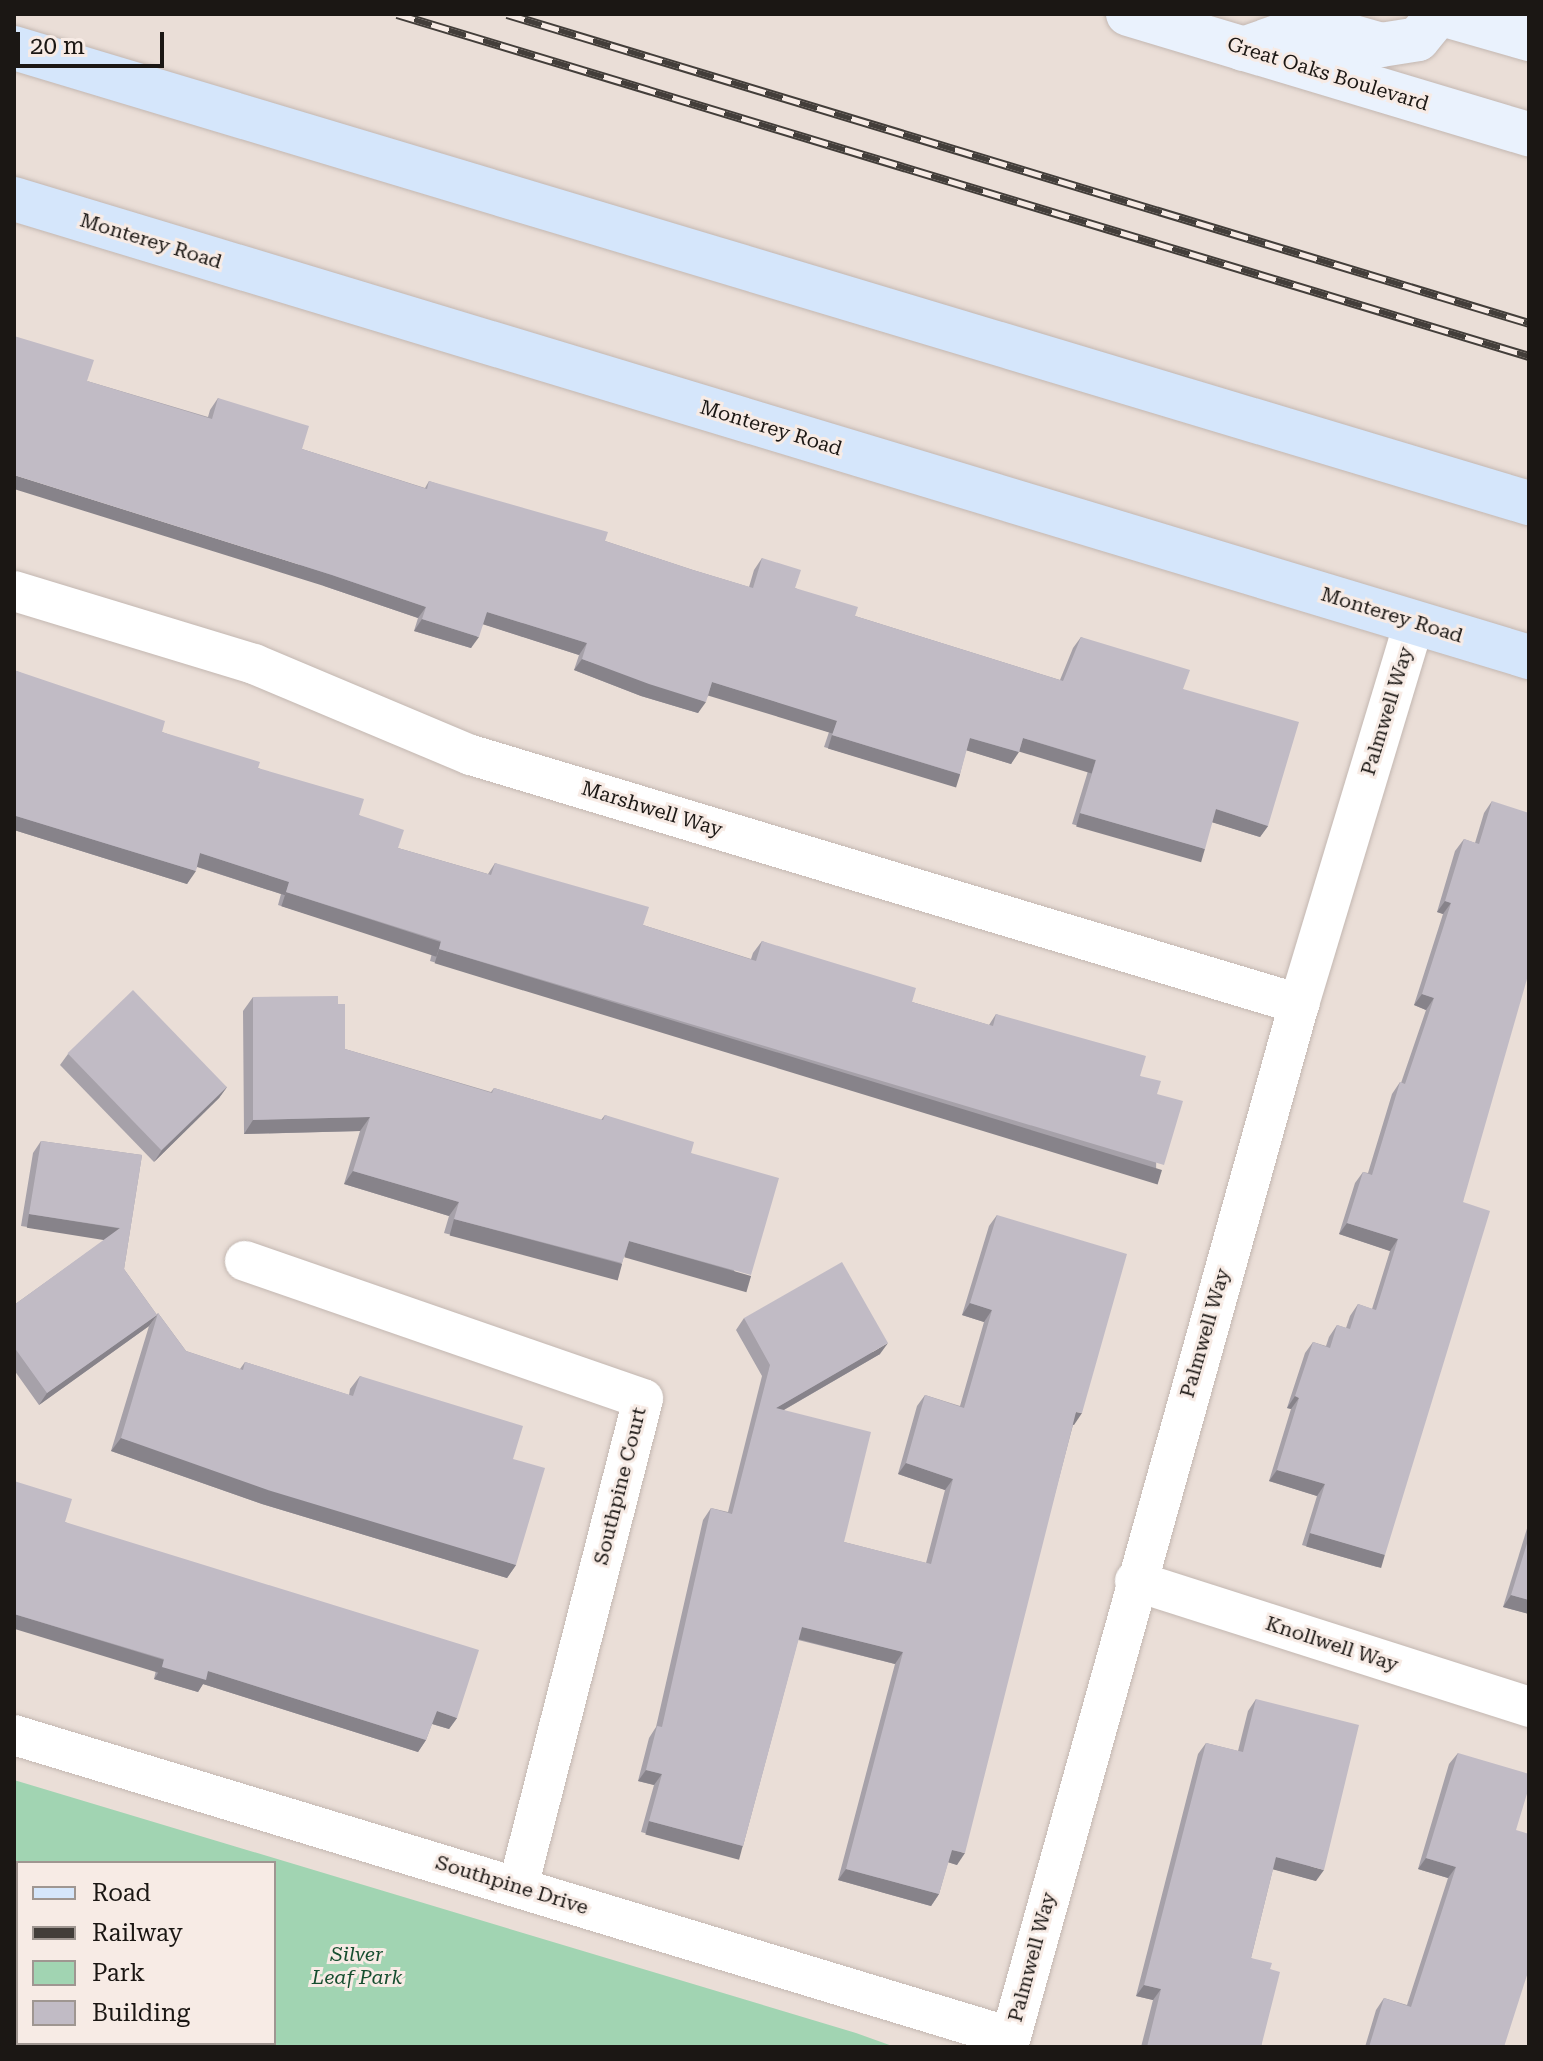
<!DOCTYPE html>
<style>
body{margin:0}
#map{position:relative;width:1543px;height:2061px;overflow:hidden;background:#eaded7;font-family:"Roboto Serif",serif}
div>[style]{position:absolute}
.green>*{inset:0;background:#a1d4b2}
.roads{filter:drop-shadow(0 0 2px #c3b7b1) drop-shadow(0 0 2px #c3b7b1)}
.minor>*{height:40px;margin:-20px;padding:0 20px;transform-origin:20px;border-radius:20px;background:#fff}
.secondary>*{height:44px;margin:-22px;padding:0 22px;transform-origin:22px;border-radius:22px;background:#eaf2fd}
.primary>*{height:44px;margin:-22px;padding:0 22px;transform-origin:22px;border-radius:22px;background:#d5e6fb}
.rail>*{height:9px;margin-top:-4.5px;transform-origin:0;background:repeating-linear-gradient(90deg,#f7ebe5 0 18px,#433e3a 0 36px);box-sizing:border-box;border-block:2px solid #433e3a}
.wall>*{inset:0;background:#a6a1a9}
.shaded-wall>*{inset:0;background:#87838a;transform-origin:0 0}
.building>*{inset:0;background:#c1bbc5;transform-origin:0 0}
span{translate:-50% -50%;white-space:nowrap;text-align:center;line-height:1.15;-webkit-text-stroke:6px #f7ebe5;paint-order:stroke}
.street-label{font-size:20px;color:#1b1714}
.park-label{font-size:20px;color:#164e2f;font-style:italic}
.frame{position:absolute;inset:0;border:16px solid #1b1714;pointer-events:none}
.legend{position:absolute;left:16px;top:1861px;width:260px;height:184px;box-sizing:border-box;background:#f7ebe5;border:2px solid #9f9691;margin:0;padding:10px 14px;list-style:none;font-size:24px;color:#1b1714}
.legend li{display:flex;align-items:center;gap:16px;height:40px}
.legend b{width:40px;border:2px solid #9f9691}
.scale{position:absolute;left:16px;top:32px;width:148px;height:36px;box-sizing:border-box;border:4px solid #1b1714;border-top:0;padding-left:10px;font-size:24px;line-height:28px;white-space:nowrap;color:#1b1714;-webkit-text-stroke:6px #f7ebe5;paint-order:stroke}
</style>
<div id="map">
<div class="green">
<div style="clip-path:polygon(evenodd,14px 1780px,856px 2033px,895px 2047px,14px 2047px,14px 1780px,18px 1863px,274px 1863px,274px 2043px,18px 2043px,18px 1863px)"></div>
</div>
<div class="roads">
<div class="minor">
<div style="left:14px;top:591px;width:251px;rotate:16.9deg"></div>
<div style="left:254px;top:664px;width:235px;rotate:22.8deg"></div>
<div style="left:471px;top:755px;width:865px;rotate:16.74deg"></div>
<div style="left:245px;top:1261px;width:421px;rotate:19.1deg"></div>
<div style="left:643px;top:1399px;width:504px;rotate:104.37deg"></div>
<div style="left:1135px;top:1581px;width:414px;rotate:17.7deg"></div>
<div style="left:14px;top:1735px;width:1041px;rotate:16.87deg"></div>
<div style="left:1008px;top:2047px;width:1083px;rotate:-74.41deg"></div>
<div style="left:1299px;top:1004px;width:399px;rotate:-73.2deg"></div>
</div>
<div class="secondary">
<div style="left:1128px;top:14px;width:419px;rotate:16.7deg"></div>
<div style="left:1442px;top:14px;width:91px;rotate:16deg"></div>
<div style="left:1243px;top:49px;width:72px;rotate:-19.4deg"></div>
<div style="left:1311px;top:25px;width:73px;rotate:15.9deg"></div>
<div style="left:1381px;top:45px;width:37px;rotate:-9deg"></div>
<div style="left:1418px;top:39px;width:32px;rotate:-51deg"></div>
</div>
<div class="primary">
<div style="left:14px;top:48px;width:1582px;rotate:16.72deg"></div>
<div style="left:14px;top:199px;width:1583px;rotate:16.82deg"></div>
</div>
</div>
<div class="rail">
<div style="left:397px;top:14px;width:1183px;rotate:16.81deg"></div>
<div style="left:507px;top:14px;width:1068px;rotate:16.82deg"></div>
</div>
<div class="wall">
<div style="clip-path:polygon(87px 381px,208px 417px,210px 410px,218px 398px,302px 449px,425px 488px,429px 481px,605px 541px,693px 570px,749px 587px,754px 570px,762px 558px,795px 588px,855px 616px,1060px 680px,1073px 648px,1081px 637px,1183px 689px,1268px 826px,1260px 837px,1212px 822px,1196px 860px,1072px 824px,1088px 771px,1019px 750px,1011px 764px,966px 750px,960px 774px,951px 785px,824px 747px,829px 732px,709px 694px,698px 713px,641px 696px,574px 670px,579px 655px,483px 624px,471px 648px,414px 631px,418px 618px,324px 586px)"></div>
<div style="clip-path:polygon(14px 670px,162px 732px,258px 768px,359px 815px,398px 848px,488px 874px,495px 863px,643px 925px,751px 959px,753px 953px,762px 941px,912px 1002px,989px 1025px,996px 1014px,1140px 1076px,1157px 1094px,1156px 1177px,430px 961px,432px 953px,278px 905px,281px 894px,197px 867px,187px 884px,14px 830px)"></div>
<div style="clip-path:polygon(1492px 801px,1463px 1202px,1377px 1567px,1302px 1545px,1317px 1496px,1269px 1481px,1291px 1409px,1287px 1408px,1305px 1353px,1313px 1342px,1326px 1346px,1329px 1337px,1337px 1325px,1346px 1328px,1350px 1316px,1358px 1304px,1372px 1309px,1390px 1251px,1339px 1234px,1355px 1183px,1363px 1172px,1368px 1173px,1392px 1094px,1400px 1082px,1401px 1083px,1426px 1010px,1414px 1005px,1443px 914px,1437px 912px,1455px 851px,1464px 839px,1475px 843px,1484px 813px)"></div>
<div style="clip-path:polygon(253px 997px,338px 1004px,345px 1049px,491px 1092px,494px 1088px,601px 1120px,605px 1115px,691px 1153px,741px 1289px,624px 1256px,622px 1263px,613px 1277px,444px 1233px,449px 1216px,344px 1184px,360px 1131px,244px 1134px,243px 1011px)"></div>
<div style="clip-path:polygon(68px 1054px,227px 1087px,219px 1098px,154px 1162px,60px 1065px)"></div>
<div style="clip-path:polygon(41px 1141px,142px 1155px,124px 1269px,157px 1315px,149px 1326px,39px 1405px,14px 1370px,14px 1305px,106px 1239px,21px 1226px,33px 1153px)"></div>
<div style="clip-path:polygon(997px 1215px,1074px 1425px,1073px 1425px,957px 1865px,948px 1862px,939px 1894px,931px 1906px,838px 1880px,895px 1664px,798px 1640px,743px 1846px,735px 1857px,641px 1832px,654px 1785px,638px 1781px,649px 1738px,656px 1727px,703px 1520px,711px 1508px,728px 1512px,762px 1376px,736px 1330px,744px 1318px,880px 1354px,784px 1410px,844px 1542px,926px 1563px,945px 1490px,898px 1474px,917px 1406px,925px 1395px,960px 1406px,984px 1322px,962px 1315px,989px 1226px)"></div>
<div style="clip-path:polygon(158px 1313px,186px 1351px,240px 1369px,245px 1362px,349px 1395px,350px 1389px,360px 1376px,513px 1459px,516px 1565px,507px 1578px,262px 1504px,111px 1451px,149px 1326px)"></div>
<div style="clip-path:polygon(14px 1481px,65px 1522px,457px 1718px,449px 1729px,432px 1724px,426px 1740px,418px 1752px,203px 1684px,198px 1692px,154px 1679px,156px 1670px,14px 1628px)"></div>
<div style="clip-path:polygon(1529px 1522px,1529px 1614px,1503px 1607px)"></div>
<div style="clip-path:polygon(1256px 1699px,1316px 1881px,1273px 1869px,1251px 1958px,1270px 1969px,1261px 2047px,1141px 2047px,1153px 2000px,1136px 1996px,1198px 1754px,1206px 1743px,1238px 1751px,1248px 1711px)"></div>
<div style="clip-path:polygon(1458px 1753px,1516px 1830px,1504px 2047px,1365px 2047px,1376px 2010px,1384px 1998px,1407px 2005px,1448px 1878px,1418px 1869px,1449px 1764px)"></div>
</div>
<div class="shaded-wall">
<div style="clip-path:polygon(14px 475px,332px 575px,426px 607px,418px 618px,324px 586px,14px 489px)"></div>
<div style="clip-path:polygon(487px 612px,587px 643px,579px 655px,479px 623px)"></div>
<div style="clip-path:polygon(422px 619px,479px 637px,471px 648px,414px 631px)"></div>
<div style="clip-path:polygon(582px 659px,706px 702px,698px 713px,641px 696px,574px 670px)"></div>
<div style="left:712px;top:682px;width:131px;height:14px;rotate:17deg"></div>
<div style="left:832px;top:735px;width:134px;height:14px;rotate:17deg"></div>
<div style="clip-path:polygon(970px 738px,1019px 752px,1011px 764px,962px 749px)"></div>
<div style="left:1023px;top:738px;width:76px;height:14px;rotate:17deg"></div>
<div style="clip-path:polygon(1216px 809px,1268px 826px,1260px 837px,1208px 821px)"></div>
<div style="left:1080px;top:813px;width:130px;height:14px;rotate:16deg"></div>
<div style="clip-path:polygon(16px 816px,196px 871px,187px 884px,14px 830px,14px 819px)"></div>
<div style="left:200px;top:853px;width:94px;height:14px;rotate:18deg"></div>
<div style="left:286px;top:892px;width:163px;height:15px;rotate:18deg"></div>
<div style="clip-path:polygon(1445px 901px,1451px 903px,1443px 914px,1437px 912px)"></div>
<div style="left:439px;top:949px;width:756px;height:15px;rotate:17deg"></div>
<div style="clip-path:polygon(1422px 994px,1434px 998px,1426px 1010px,1414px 1005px)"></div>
<div style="clip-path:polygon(227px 1087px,219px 1098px,154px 1162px,162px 1150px)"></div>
<div style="clip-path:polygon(370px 1117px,360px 1131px,244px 1134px,253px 1120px)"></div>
<div style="clip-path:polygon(353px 1171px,459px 1202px,449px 1216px,344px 1184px)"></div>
<div style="left:29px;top:1214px;width:92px;height:14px;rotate:9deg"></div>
<div style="left:454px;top:1219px;width:174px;height:17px;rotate:15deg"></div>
<div style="clip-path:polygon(1347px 1223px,1398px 1239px,1390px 1251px,1339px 1234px)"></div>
<div style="left:629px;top:1241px;width:127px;height:17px;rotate:16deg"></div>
<div style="clip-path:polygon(970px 1303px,992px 1310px,984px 1322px,962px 1315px)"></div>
<div style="clip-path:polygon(157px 1315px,149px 1326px,39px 1405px,47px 1393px)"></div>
<div style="clip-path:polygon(888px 1343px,880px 1354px,768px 1419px,776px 1408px)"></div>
<div style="clip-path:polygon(1295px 1396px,1299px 1398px,1291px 1409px,1287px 1408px)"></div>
<div style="clip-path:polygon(1076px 1412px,1082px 1413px,1074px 1425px,1068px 1423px)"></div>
<div style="clip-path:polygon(121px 1438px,516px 1565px,507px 1578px,262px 1504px,111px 1451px)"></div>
<div style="clip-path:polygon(906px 1463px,953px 1479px,945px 1490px,898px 1474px)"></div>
<div style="clip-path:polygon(1277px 1470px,1325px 1484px,1317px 1496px,1269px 1481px)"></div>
<div style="left:1310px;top:1533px;width:78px;height:14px;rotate:16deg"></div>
<div style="clip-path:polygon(1511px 1595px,1529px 1600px,1529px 1614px,1503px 1607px)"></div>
<div style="left:14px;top:1614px;width:157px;height:14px;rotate:17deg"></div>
<div style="clip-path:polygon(802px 1627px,903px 1652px,895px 1664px,794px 1638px)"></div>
<div style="clip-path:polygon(162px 1667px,208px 1671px,426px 1740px,418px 1752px,203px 1684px,198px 1692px,154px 1679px)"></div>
<div style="clip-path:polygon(437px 1711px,457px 1718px,449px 1729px,429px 1723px)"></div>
<div style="clip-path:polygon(646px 1770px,662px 1774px,654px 1785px,638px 1781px)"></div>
<div style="left:649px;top:1821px;width:97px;height:14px;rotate:15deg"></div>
<div style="clip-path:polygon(952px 1850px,965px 1853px,957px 1865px,944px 1861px)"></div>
<div style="clip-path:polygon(1276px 1857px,1324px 1870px,1316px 1881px,1268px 1868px)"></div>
<div style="clip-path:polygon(1426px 1858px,1456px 1867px,1448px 1878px,1418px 1869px)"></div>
<div style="clip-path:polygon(846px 1869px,939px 1894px,931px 1906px,838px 1880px)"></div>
<div style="clip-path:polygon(1144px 1985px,1161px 1989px,1153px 2000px,1136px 1996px)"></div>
</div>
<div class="building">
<div style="clip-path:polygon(14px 336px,94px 360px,87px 381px,212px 419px,218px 398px,309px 426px,302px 449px,427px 489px,429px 481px,608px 532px,605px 541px,693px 570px,753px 588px,762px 558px,801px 570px,795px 588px,858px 607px,855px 616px,1063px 681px,1081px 637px,1190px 670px,1183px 689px,1299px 722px,1268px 826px,1216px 809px,1205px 849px,1080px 813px,1096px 760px,1023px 738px,1019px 752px,970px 738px,960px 774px,832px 735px,837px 721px,712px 682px,706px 702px,649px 684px,582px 659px,587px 643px,487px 612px,479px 637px,422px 619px,426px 607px,332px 575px,14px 475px)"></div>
<div style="clip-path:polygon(14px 670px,165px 721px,162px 732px,260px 762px,258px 768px,364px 799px,359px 815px,404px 830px,398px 848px,491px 875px,495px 863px,649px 907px,643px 925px,756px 961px,762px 941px,916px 988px,912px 1002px,993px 1026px,996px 1014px,1146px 1056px,1140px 1076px,1161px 1081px,1157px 1094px,1183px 1101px,1164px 1165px,439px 949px,441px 941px,286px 892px,289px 882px,200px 853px,196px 871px,16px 816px,14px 823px)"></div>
<div style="clip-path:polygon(1492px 801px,1529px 813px,1529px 972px,1463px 1202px,1490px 1211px,1385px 1555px,1310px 1533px,1325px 1484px,1277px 1470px,1299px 1398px,1295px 1396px,1313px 1342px,1330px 1348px,1337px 1325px,1350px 1329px,1358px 1304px,1376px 1310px,1398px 1239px,1347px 1223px,1363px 1172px,1372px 1175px,1400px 1082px,1405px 1084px,1434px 998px,1422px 994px,1451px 903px,1445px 901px,1464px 839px,1479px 844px)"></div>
<div style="left:133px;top:990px;width:135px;height:91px;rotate:46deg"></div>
<div style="clip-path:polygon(338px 996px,338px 1004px,345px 1004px,345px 1049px,492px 1093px,494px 1088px,603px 1120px,605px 1115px,694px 1142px,691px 1153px,779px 1178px,751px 1275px,629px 1241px,622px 1263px,454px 1219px,459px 1202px,353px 1171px,370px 1117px,253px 1120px,253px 997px)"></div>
<div style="clip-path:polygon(41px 1141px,142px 1155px,124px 1269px,157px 1315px,47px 1393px,14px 1347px,14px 1305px,120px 1228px,29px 1214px)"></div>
<div style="clip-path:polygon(997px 1215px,1127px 1254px,1082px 1413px,1076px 1412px,965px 1853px,952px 1850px,939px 1894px,846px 1869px,903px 1652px,802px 1627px,743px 1846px,649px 1821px,662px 1774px,646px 1770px,657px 1726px,662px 1727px,711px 1508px,732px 1514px,770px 1365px,744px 1318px,842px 1262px,888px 1343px,776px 1408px,871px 1432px,844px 1542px,931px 1564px,953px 1479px,906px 1463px,925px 1395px,964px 1408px,992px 1310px,970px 1303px)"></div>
<div style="clip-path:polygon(158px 1313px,186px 1351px,243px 1370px,245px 1362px,353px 1396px,360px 1376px,523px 1426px,513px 1459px,545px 1468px,516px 1565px,271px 1491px,121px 1438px)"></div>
<div style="clip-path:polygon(14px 1481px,72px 1499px,65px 1522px,479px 1650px,457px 1718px,437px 1711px,426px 1740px,208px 1671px,206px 1680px,162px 1667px,164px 1659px,14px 1614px)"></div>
<div style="clip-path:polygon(1529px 1537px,1529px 1600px,1511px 1595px)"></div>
<div style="clip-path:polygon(1256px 1699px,1359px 1725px,1324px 1870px,1276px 1857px,1251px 1958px,1272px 1963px,1270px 1969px,1280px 1972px,1261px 2047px,1147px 2047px,1161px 1989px,1144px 1985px,1206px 1743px,1243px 1752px)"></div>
<div style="clip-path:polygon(1458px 1753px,1529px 1774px,1529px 1787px,1516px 1830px,1529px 1834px,1529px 1969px,1504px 2047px,1369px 2047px,1384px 1998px,1411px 2007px,1456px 1867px,1426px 1858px)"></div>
</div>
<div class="street-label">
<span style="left:1328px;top:74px;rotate:17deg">Great Oaks Boulevard</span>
<span style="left:151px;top:241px;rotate:17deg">Monterey Road</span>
<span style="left:771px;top:428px;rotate:17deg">Monterey Road</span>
<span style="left:1392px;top:615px;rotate:17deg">Monterey Road</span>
<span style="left:1387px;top:711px;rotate:-73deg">Palmwell Way</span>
<span style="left:652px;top:809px;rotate:17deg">Marshwell Way</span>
<span style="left:1205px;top:1333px;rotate:-74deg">Palmwell Way</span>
<span style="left:620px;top:1486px;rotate:-76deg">Southpine Court</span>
<span style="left:1332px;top:1644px;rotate:18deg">Knollwell Way</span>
<span style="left:512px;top:1885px;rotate:17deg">Southpine Drive</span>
<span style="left:1032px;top:1957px;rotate:-75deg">Palmwell Way</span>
</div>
<div class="park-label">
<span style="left:357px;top:1966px">Silver<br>Leaf Park</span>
</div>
<div class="frame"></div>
<ul class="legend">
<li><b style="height:10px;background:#d5e6fb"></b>Road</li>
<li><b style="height:10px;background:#433e3a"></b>Railway</li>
<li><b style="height:22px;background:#a1d4b2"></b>Park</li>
<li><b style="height:22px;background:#c1bbc5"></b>Building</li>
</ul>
<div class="scale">20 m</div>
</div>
